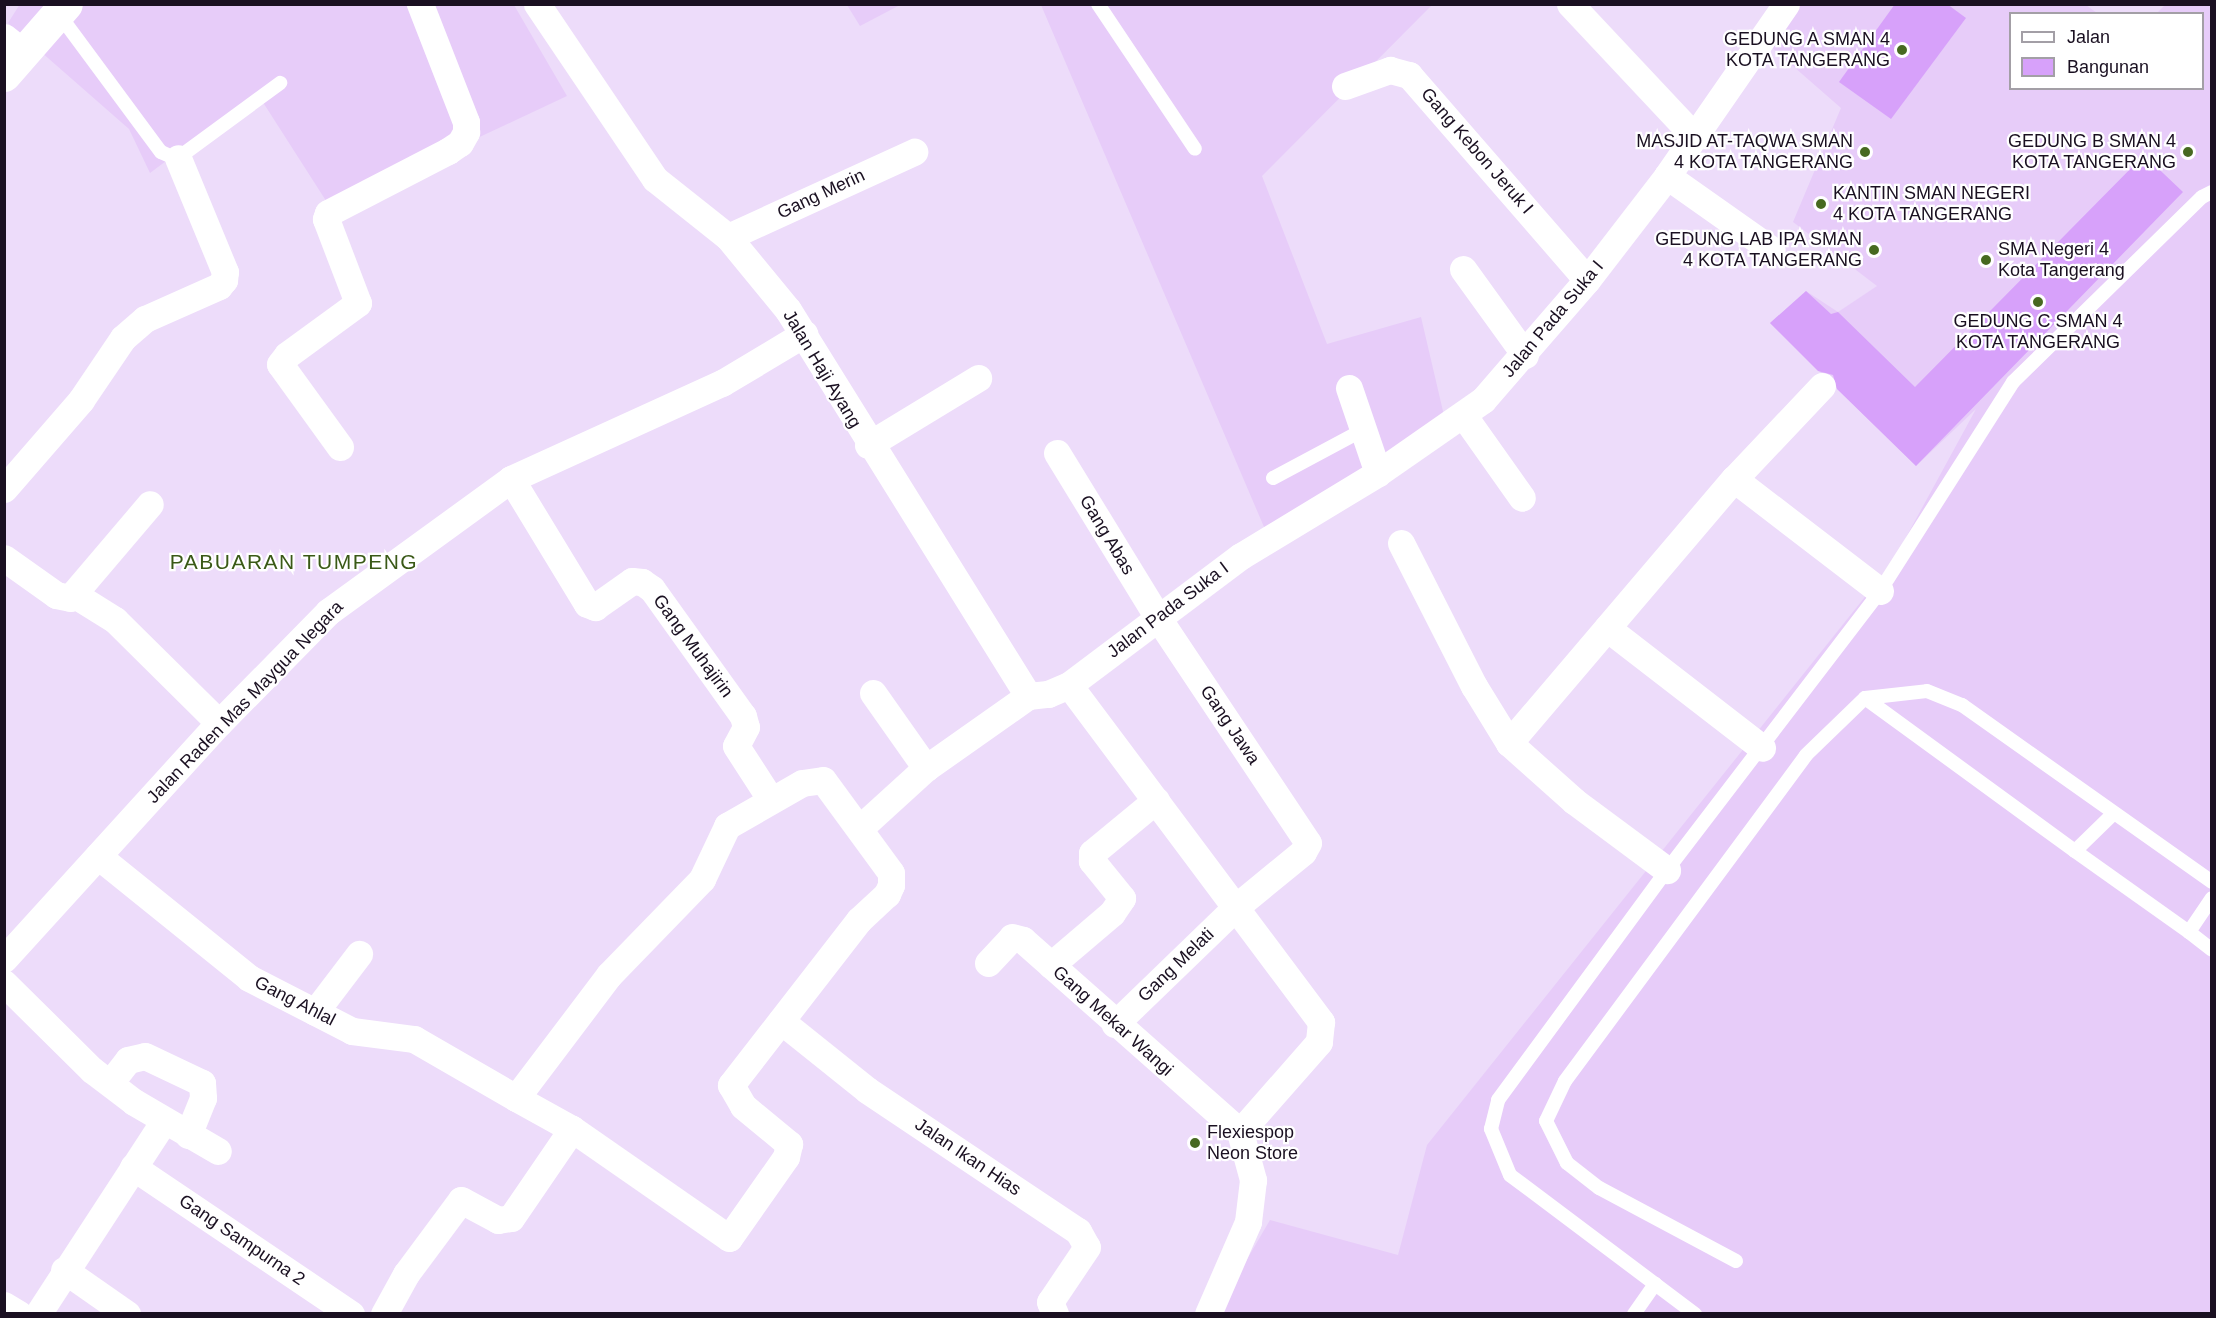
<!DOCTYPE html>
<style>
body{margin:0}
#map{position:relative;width:2216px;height:1318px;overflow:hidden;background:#eddcfa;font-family:Helvetica,sans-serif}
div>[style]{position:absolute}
.built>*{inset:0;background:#e7ccf9}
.building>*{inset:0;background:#d7a1fa}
.lane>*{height:14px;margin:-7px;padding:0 7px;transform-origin:7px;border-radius:7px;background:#fff}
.street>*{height:27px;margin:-13.5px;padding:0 13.5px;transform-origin:13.5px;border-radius:13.5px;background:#fff}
.secondary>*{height:33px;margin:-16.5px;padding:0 16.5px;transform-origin:16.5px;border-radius:16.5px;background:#fff}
.dots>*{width:16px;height:16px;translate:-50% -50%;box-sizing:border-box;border:3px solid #fff;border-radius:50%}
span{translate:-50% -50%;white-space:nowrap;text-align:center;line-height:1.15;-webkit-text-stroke:4.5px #fff;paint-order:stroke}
.poi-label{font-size:18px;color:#1a1021}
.right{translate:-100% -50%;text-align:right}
.left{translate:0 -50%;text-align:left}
.street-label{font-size:18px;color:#1a1021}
.quarter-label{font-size:21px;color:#3a5917;letter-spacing:1.5px}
.frame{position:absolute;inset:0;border:6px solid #1a1021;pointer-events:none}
.legend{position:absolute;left:2009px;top:12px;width:195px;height:78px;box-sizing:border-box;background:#fff;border:2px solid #a39fa6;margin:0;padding:8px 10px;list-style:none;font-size:18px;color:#1a1021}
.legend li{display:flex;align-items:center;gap:12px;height:30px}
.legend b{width:30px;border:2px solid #a39fa6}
</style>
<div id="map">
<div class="built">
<div style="clip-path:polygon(20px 4px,514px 5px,567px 96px,330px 207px,257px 93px,150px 173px,129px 129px,8px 23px)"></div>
<div style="clip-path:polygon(847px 5px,900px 5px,860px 26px)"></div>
<div style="clip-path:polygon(1041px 5px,1432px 5px,1262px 176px,1327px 344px,1421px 317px,1446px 424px,1267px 534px)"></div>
<div style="clip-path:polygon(1786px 5px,2086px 5px,2097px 13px,2010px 14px,2010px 88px,2202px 88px,2202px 14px,2157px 13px,2165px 5px,2211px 5px,2211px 1313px,1215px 1314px,1270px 1220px,1398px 1255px,1427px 1145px,1892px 563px,1976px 409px,1916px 466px,1770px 323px,1806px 291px,1838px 312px,1877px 286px,1793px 222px,1841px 108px,1769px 45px)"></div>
</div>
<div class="building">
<div style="clip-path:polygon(1895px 4px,1947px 4px,1966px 18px,1891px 119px,1839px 82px)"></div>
<div style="clip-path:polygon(2144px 155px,2183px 192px,1916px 466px,1837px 389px,1833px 375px,1818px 371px,1770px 323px,1806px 291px,1831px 314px,1838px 312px,1915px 387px)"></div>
</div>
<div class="lane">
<div style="left:1098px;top:4px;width:174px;rotate:56.2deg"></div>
<div style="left:58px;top:13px;width:173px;rotate:53.5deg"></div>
<div style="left:161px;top:152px;width:12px;rotate:24deg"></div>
<div style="left:172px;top:157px;width:6px;rotate:9deg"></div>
<div style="left:178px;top:158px;width:127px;rotate:-36.3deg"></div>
<div style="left:1273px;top:478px;width:100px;rotate:-28.1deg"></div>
<div style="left:1865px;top:698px;width:260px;rotate:36.1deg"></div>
<div style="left:2075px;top:851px;width:53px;rotate:-44.2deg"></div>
<div style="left:2075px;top:851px;width:140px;rotate:35.4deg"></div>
<div style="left:2212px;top:898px;width:41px;rotate:124.1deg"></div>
<div style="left:2189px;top:932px;width:29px;rotate:38deg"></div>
<div style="left:1736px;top:1261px;width:155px;rotate:-151.9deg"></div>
<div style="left:1599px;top:1188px;width:41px;rotate:-142deg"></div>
<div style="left:1567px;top:1163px;width:47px;rotate:-116.6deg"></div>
<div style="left:1546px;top:1121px;width:44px;rotate:-64.6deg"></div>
<div style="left:1565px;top:1081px;width:405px;rotate:-53.5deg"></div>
<div style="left:1806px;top:755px;width:82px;rotate:-44deg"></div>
<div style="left:1865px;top:698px;width:62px;rotate:-6.4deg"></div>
<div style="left:1927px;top:691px;width:38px;rotate:22deg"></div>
<div style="left:1962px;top:705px;width:306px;rotate:35.3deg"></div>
<div style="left:1634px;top:1314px;width:37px;rotate:-55deg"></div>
<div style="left:1695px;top:1314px;width:231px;rotate:-143.1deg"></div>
<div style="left:1510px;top:1175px;width:50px;rotate:-112.4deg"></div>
<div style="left:1491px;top:1129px;width:30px;rotate:-76deg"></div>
<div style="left:1498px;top:1100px;width:285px;rotate:-53.7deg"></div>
<div style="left:1667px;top:870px;width:351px;rotate:-52.6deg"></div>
<div style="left:1880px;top:591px;width:248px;rotate:-57.5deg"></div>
<div style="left:2013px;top:382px;width:264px;rotate:-44.4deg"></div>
<div style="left:2202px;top:197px;width:11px;rotate:-27deg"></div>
</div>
<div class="street">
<div style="left:537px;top:4px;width:211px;rotate:56deg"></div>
<div style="left:655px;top:179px;width:93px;rotate:38.5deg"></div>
<div style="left:728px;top:237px;width:94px;rotate:50.6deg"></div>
<div style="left:788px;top:310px;width:455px;rotate:58.1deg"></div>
<div style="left:1028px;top:696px;width:20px;rotate:-6deg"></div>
<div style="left:1048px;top:694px;width:23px;rotate:-23deg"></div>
<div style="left:1069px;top:685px;width:215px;rotate:-36.9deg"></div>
<div style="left:1241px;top:556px;width:160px;rotate:-31.2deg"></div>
<div style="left:1378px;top:473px;width:128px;rotate:-34.8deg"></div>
<div style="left:1483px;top:400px;width:159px;rotate:-49.1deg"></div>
<div style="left:1587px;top:280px;width:131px;rotate:-52.4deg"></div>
<div style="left:1667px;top:176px;width:209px;rotate:-55.3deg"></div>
<div style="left:1570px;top:4px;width:180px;rotate:46.8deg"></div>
<div style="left:4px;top:37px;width:24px;rotate:38deg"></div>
<div style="left:1345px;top:86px;width:48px;rotate:-19.6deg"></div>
<div style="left:1390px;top:70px;width:20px;rotate:15deg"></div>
<div style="left:1409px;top:75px;width:271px;rotate:49deg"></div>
<div style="left:1667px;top:176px;width:128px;rotate:35.2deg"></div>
<div style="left:728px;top:237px;width:205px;rotate:-24.6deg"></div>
<div style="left:1463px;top:269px;width:106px;rotate:54.2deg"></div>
<div style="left:1822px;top:386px;width:128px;rotate:133.4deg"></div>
<div style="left:1734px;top:479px;width:184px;rotate:37.5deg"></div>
<div style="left:1349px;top:388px;width:90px;rotate:71.2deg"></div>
<div style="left:1464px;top:416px;width:100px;rotate:54.7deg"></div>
<div style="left:868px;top:445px;width:129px;rotate:-31.3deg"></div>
<div style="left:340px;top:447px;width:102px;rotate:-125.9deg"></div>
<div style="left:280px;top:364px;width:11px;rotate:-52deg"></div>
<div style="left:287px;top:355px;width:88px;rotate:-36.2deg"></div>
<div style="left:358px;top:303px;width:90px;rotate:-110.9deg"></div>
<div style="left:326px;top:219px;width:6px;rotate:-72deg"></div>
<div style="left:328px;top:213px;width:135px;rotate:-27.3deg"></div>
<div style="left:448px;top:151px;width:14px;rotate:-34deg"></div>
<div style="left:460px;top:143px;width:13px;rotate:-61deg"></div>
<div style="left:466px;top:132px;width:10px;rotate:-90deg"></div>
<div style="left:466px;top:122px;width:127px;rotate:-111.3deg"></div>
<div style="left:1057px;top:453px;width:193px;rotate:58.5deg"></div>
<div style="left:1158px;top:618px;width:270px;rotate:56.3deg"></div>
<div style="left:1308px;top:843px;width:10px;rotate:119deg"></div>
<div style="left:1303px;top:852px;width:85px;rotate:140.7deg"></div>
<div style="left:1237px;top:906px;width:170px;rotate:136deg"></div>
<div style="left:511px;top:479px;width:146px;rotate:58.7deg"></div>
<div style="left:587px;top:604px;width:9px;rotate:21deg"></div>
<div style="left:595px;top:607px;width:45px;rotate:-35.1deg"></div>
<div style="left:632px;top:581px;width:10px;rotate:6deg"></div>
<div style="left:642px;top:582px;width:12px;rotate:35deg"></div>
<div style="left:652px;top:589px;width:156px;rotate:54.4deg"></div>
<div style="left:743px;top:716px;width:11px;rotate:75deg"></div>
<div style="left:746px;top:727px;width:21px;rotate:118deg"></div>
<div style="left:736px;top:746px;width:64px;rotate:57.1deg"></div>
<div style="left:4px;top:489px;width:118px;rotate:-49.1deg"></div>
<div style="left:81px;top:400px;width:75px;rotate:-55.9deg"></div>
<div style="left:123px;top:338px;width:29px;rotate:-41deg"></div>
<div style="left:145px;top:319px;width:81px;rotate:-24deg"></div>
<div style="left:219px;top:286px;width:8px;rotate:-50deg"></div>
<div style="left:224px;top:280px;width:8px;rotate:-83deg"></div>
<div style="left:225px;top:272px;width:123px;rotate:-112.4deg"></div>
<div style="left:1401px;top:543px;width:161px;rotate:63deg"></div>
<div style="left:1474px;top:686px;width:67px;rotate:58.4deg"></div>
<div style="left:1509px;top:743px;width:87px;rotate:41.7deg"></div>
<div style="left:1574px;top:801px;width:116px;rotate:36.6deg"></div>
<div style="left:4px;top:558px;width:64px;rotate:35.4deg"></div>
<div style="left:56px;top:595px;width:14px;rotate:12deg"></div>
<div style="left:70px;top:598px;width:123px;rotate:-49.6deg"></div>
<div style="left:75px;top:595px;width:47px;rotate:32deg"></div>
<div style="left:115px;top:620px;width:146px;rotate:44.7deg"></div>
<div style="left:1607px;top:628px;width:196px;rotate:37.7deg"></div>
<div style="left:1069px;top:685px;width:421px;rotate:53.2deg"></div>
<div style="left:1321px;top:1022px;width:20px;rotate:96deg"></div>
<div style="left:1319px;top:1042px;width:120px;rotate:131.3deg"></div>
<div style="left:1240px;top:1132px;width:50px;rotate:74.8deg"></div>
<div style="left:1253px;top:1180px;width:42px;rotate:96.8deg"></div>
<div style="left:1248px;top:1222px;width:100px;rotate:113.5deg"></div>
<div style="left:873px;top:693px;width:92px;rotate:54.8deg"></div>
<div style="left:1509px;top:743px;width:347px;rotate:-49.6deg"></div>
<div style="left:860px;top:828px;width:89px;rotate:-42.3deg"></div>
<div style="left:926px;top:768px;width:125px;rotate:-35.2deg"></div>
<div style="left:98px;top:856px;width:194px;rotate:38.9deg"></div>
<div style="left:249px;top:978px;width:116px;rotate:27.2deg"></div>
<div style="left:352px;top:1031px;width:63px;rotate:7.4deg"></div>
<div style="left:414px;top:1039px;width:118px;rotate:30deg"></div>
<div style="left:4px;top:959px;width:319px;rotate:-47.7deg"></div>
<div style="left:219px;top:723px;width:156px;rotate:-45.5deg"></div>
<div style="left:328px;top:612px;width:226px;rotate:-36deg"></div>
<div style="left:511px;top:479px;width:232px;rotate:-24.5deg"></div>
<div style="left:722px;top:383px;width:96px;rotate:-30.9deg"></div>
<div style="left:988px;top:963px;width:35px;rotate:-47deg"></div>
<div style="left:1012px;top:937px;width:11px;rotate:15deg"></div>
<div style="left:1023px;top:940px;width:290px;rotate:41.5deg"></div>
<div style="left:1051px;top:965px;width:80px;rotate:-40.4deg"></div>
<div style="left:1112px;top:913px;width:18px;rotate:-56deg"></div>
<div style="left:1122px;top:898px;width:48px;rotate:-129deg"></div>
<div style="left:1092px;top:861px;width:8px;rotate:-90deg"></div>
<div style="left:1092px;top:853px;width:83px;rotate:-39.6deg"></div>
<div style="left:4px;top:983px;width:124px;rotate:44.7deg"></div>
<div style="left:92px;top:1070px;width:53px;rotate:37.3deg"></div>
<div style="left:134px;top:1102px;width:97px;rotate:30.3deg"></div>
<div style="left:315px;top:1012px;width:73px;rotate:-52.8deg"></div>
<div style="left:781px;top:1021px;width:110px;rotate:38.7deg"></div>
<div style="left:867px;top:1090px;width:254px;rotate:33.8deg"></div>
<div style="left:1078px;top:1231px;width:18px;rotate:61deg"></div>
<div style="left:1087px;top:1247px;width:66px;rotate:123.9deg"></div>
<div style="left:1050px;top:1302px;width:13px;rotate:67deg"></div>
<div style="left:110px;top:1083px;width:29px;rotate:-52deg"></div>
<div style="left:128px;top:1060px;width:17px;rotate:-13deg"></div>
<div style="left:145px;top:1056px;width:63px;rotate:25.3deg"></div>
<div style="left:202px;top:1083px;width:15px;rotate:86deg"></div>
<div style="left:203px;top:1098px;width:40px;rotate:112deg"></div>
<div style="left:133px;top:1167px;width:263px;rotate:34deg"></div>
<div style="left:64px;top:1270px;width:77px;rotate:34.9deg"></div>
<div style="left:4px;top:1305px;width:17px;rotate:31deg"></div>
<div style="left:38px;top:1314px;width:230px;rotate:-56.9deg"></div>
<div style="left:384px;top:1314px;width:46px;rotate:-61.2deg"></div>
<div style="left:406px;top:1274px;width:92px;rotate:-53.4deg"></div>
<div style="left:461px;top:1200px;width:42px;rotate:28.4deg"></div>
<div style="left:498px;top:1220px;width:13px;rotate:-9deg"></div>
<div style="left:511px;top:1218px;width:108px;rotate:-55.6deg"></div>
<div style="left:572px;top:1129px;width:64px;rotate:-151deg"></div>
<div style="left:516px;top:1098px;width:154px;rotate:-52.9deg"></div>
<div style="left:609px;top:975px;width:134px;rotate:-45.9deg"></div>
<div style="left:702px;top:879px;width:59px;rotate:-64.7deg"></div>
<div style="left:727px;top:826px;width:86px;rotate:-29.8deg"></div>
<div style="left:802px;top:783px;width:21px;rotate:-8deg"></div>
<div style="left:823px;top:780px;width:115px;rotate:53.8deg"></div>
<div style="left:891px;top:873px;width:12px;rotate:90deg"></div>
<div style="left:891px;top:885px;width:10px;rotate:114deg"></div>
<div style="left:887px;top:894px;width:38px;rotate:137deg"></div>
<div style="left:859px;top:920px;width:209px;rotate:127.8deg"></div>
<div style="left:731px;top:1085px;width:24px;rotate:60deg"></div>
<div style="left:743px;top:1106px;width:60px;rotate:39.6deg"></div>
<div style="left:789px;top:1144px;width:13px;rotate:103deg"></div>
<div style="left:786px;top:1157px;width:99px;rotate:125.1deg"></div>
<div style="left:729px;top:1238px;width:191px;rotate:-145.2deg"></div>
</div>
<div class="secondary">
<div style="left:4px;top:75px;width:94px;rotate:-48.9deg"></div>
</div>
<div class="dots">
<div style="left:1902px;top:50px;background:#476921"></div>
<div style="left:1865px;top:152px;background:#476921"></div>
<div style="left:2188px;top:152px;background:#476921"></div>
<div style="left:1821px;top:204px;background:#476921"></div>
<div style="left:1874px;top:250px;background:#476921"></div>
<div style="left:1986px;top:260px;background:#476921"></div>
<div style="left:2038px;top:302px;background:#476921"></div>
<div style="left:1195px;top:1143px;background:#476921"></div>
</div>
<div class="poi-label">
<span class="right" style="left:1890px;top:50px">GEDUNG A SMAN 4<br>KOTA TANGERANG</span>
<span class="right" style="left:1853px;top:152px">MASJID AT-TAQWA SMAN<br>4 KOTA TANGERANG</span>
<span class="right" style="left:2176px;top:152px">GEDUNG B SMAN 4<br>KOTA TANGERANG</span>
<span class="left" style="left:1833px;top:204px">KANTIN SMAN NEGERI<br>4 KOTA TANGERANG</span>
<span class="right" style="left:1862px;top:250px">GEDUNG LAB IPA SMAN<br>4 KOTA TANGERANG</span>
<span class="left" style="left:1998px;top:260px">SMA Negeri 4<br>Kota Tangerang</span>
<span style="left:2038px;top:332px">GEDUNG C SMAN 4<br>KOTA TANGERANG</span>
<span class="left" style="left:1207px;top:1143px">Flexiespop<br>Neon Store</span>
</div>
<div class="street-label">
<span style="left:1477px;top:151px;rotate:49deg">Gang Kebon Jeruk I</span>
<span style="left:821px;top:194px;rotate:-25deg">Gang Merin</span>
<span style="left:1553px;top:319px;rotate:-50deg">Jalan Pada Suka I</span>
<span style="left:822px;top:369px;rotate:59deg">Jalan Haji Ayang</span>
<span style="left:1107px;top:535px;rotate:59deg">Gang Abas</span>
<span style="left:1168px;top:610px;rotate:-37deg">Jalan Pada Suka I</span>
<span style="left:693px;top:646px;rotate:54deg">Gang Muhajirin</span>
<span style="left:245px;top:702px;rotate:-46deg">Jalan Raden Mas Maygua Negara</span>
<span style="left:1230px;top:725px;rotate:56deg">Gang Jawa</span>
<span style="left:1176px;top:965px;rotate:-44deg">Gang Melati</span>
<span style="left:295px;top:1001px;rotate:27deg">Gang Ahlal</span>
<span style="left:1113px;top:1021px;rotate:42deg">Gang Mekar Wangi</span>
<span style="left:968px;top:1157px;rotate:34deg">Jalan Ikan Hias</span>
<span style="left:242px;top:1240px;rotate:34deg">Gang Sampurna 2</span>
</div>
<div class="quarter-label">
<span style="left:294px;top:562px">PABUARAN TUMPENG</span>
</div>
<div class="frame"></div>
<ul class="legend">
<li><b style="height:8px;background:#fff"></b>Jalan</li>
<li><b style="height:16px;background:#d7a1fa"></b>Bangunan</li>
</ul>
</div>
